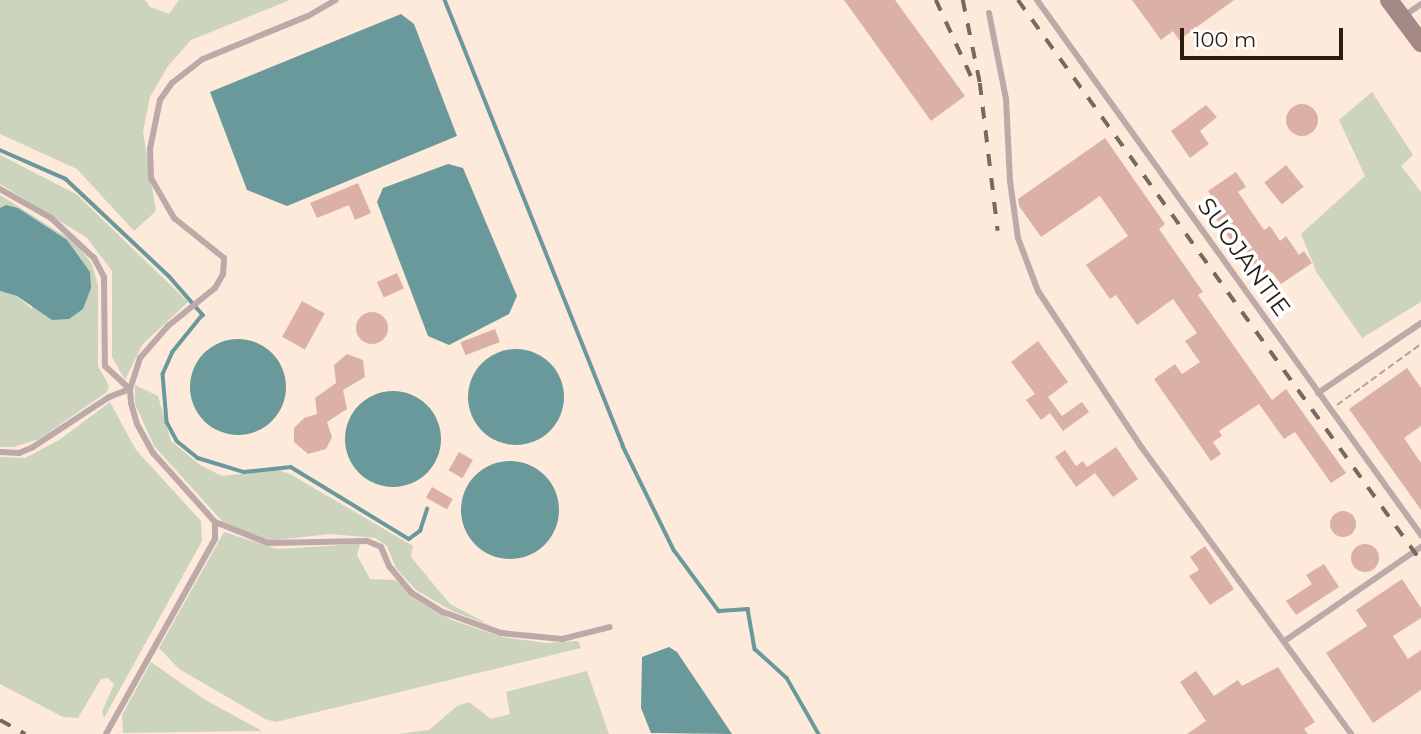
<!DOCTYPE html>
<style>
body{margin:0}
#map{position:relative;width:1421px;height:734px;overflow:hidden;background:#fdeadb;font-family:Montserrat,sans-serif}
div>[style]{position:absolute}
.green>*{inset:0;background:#ccd4be}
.water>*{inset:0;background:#69999a}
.round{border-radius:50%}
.stream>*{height:3.5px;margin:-1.75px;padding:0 1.75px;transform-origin:1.75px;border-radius:1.75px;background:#69999a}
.building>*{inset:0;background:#dbb1a7;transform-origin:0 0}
.path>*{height:2px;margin-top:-1px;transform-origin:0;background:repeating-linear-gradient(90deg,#b3a396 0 7px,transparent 0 10.5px)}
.lane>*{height:6px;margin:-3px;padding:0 3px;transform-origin:3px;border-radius:3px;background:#bca9a8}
.secondary>*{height:18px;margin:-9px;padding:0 9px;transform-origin:9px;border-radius:9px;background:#a38886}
.rail>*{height:3.5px;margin-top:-1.75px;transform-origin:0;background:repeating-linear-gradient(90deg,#77695e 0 12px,transparent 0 24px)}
span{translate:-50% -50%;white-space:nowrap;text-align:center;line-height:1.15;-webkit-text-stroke:7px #fff;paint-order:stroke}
.street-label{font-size:24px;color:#281c13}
.scale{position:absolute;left:1180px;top:28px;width:163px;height:32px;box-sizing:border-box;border:4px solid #281c13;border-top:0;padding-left:9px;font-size:21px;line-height:24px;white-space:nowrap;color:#281c13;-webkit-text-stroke:5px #fff;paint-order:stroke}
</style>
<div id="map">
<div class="green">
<div style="clip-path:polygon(0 0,145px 0,150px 7px,169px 14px,179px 0,290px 0,191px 40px,168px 66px,150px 97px,143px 132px,156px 211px,134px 231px,77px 169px,0 134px)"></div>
<div style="clip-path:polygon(1372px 92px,1413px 155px,1401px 166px,1421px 192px,1421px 302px,1362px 338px,1317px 273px,1301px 234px,1365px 176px,1339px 120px)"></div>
<div style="clip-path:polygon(0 155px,76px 194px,188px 302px,142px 345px,125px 380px,112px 357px,112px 271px,87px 238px,0 184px)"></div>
<div style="clip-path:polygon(0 195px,76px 243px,92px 264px,98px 286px,98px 366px,109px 386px,107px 392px,39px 439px,14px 447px,0 447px,0 291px,17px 296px,32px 309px,40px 223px,18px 208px,0 208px)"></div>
<div style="clip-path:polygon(135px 385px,158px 396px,171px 441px,200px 465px,222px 476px,278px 470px,290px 474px,413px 546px,411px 557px,450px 604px,490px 625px,452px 611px,416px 590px,396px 568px,387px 546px,375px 538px,331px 534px,267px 541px,223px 522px,154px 446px,135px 404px)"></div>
<div style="clip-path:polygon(110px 402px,136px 450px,201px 521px,202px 541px,104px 718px,102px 712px,114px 684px,108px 678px,101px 679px,78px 718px,63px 717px,0 684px,0 457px,25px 458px,59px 440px)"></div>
<div style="clip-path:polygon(224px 532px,277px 549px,360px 544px,357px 555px,370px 579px,395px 580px,449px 619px,502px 637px,546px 643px,578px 641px,581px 648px,276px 722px,265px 719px,179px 669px,159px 648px)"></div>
<div style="clip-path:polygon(151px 662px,204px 699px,262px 731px,123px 733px,122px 715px)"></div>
<div style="clip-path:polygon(587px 671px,609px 734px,398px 734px,429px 730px,457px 706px,469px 702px,491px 719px,510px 714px,506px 692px)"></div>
</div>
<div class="water">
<div style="clip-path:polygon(401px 14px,414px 24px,457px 136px,287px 206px,247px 190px,210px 92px)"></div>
<div style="clip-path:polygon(448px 164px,463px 168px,517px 296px,509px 314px,449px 345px,428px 336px,377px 202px,383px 188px)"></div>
<div style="clip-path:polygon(6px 205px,18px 208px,67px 240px,90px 272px,91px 288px,83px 309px,69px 319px,52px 320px,17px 296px,0 291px,0 208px)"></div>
<div class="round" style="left:190px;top:339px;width:96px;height:96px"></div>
<div class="round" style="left:468px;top:349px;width:96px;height:96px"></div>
<div class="round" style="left:345px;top:391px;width:96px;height:96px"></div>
<div class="round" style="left:461px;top:461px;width:98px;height:98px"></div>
<div style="clip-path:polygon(669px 647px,677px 652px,732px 734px,651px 733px,641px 708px,642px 657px)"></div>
</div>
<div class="stream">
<div style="left:445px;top:0;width:480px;rotate:68.2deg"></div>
<div style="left:623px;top:446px;width:116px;rotate:63.9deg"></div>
<div style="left:674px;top:550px;width:76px;rotate:53.6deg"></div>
<div style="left:719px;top:611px;width:29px;rotate:-4deg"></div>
<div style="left:748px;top:609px;width:41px;rotate:80.1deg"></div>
<div style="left:755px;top:649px;width:43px;rotate:42.2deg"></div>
<div style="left:787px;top:678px;width:64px;rotate:60.3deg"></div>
<div style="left:0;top:150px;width:72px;rotate:23.7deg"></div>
<div style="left:66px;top:179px;width:141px;rotate:43.3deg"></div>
<div style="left:169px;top:276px;width:52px;rotate:48.9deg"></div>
<div style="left:203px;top:315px;width:48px;rotate:129deg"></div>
<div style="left:173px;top:352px;width:24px;rotate:114deg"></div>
<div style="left:163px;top:374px;width:48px;rotate:85.2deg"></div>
<div style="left:167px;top:422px;width:21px;rotate:62deg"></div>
<div style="left:177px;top:441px;width:27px;rotate:39deg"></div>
<div style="left:198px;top:458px;width:48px;rotate:16.9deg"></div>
<div style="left:244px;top:472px;width:47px;rotate:-6.1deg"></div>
<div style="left:291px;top:467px;width:138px;rotate:31.4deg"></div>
<div style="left:409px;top:539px;width:14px;rotate:-36deg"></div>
<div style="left:420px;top:531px;width:23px;rotate:-72deg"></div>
</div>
<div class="building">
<div style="clip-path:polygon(844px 0,895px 0,965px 96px,931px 121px)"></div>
<div style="clip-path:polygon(1132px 0,1234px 0,1179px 40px,1173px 31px,1161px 40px)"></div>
<div class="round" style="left:1286px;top:104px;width:32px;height:32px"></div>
<div style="clip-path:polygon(1206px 105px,1217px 117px,1200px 131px,1209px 144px,1190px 158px,1171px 131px)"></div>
<div style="clip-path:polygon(1105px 138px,1165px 224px,1159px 229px,1203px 292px,1198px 295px,1272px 400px,1286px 389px,1346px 473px,1331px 483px,1295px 432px,1284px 439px,1259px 404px,1219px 431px,1222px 436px,1213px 442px,1221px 454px,1211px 461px,1154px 379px,1175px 364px,1182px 374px,1200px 362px,1185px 341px,1197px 333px,1173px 299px,1137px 325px,1116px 295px,1110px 299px,1086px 265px,1128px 236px,1100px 196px,1041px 237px,1019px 206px,1018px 199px)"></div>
<div style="left:1286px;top:165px;width:28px;height:28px;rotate:51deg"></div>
<div style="clip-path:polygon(1236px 172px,1246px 187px,1238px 192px,1264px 230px,1270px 226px,1280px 241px,1286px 236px,1299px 255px,1304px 251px,1312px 263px,1281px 284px,1272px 272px,1258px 281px,1242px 258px,1248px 254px,1238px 240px,1233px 243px,1212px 213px,1219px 208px,1208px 191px)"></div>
<div style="clip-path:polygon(358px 183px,371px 213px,355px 220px,349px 205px,317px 218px,310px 203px)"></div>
<div style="left:397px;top:273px;width:17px;height:22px;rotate:66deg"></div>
<div style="left:302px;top:301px;width:26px;height:41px;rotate:29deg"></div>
<div class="round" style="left:356px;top:312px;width:32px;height:32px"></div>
<div style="left:495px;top:329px;width:14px;height:37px;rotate:69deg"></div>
<div style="clip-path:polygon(1038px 341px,1068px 382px,1048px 397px,1062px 416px,1082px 402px,1089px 412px,1063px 431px,1050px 413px,1041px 420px,1026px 400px,1035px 394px,1011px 362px)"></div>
<div style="clip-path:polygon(347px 354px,363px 360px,365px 377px,343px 390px,347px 409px,327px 422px,332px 437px,326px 449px,308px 454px,294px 442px,294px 428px,304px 418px,317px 414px,315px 398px,336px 383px,334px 365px)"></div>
<div style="clip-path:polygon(1407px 368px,1421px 388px,1421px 426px,1404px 438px,1421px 463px,1421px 510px,1349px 409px)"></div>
<div style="clip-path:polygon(1116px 447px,1138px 479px,1113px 497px,1095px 473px,1076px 487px,1055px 457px,1065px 450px,1076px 466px,1083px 461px,1087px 467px)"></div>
<div style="left:459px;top:452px;width:16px;height:21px;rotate:30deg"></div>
<div style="left:432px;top:487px;width:24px;height:12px;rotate:30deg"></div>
<div class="round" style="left:1330px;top:511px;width:26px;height:26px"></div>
<div class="round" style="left:1351px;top:544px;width:28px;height:28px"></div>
<div style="clip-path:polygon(1205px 546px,1234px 589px,1210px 605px,1189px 576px,1199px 570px,1190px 557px)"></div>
<div style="clip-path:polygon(1324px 564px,1339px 587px,1296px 615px,1286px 601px,1312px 584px,1306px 575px)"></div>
<div style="clip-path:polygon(1402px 579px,1421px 608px,1421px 618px,1393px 636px,1408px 659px,1421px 650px,1421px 690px,1373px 723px,1326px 653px,1367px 626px,1356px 610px)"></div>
<div style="clip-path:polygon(1278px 667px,1315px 722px,1304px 729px,1308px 734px,1187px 734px,1206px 721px,1180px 682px,1196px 671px,1214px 696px,1238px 680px,1242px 686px)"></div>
</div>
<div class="path">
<div style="left:1337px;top:405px;width:104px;rotate:-36deg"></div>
</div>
<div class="lane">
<div style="left:1037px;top:0;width:659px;rotate:54.33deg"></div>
<div style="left:989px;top:13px;width:88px;rotate:78.8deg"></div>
<div style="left:1006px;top:99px;width:82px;rotate:87.2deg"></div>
<div style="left:1010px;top:181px;width:58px;rotate:82deg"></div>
<div style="left:1018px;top:238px;width:57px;rotate:69.3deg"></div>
<div style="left:1038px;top:291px;width:188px;rotate:56.5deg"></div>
<div style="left:1142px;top:448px;width:354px;rotate:53.8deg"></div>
<div style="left:1404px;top:16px;width:21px;rotate:-35deg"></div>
<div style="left:0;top:189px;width:59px;rotate:29.6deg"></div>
<div style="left:51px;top:218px;width:59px;rotate:42.9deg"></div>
<div style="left:94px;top:258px;width:21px;rotate:62deg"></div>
<div style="left:104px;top:277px;width:89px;rotate:89.4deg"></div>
<div style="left:105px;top:366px;width:34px;rotate:43deg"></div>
<div style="left:1318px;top:393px;width:125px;rotate:-34.2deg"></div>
<div style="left:0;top:452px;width:19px;rotate:3deg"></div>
<div style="left:19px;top:453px;width:15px;rotate:-23deg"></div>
<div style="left:33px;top:447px;width:91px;rotate:-33.3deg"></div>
<div style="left:109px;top:397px;width:22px;rotate:-21deg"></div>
<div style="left:215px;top:522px;width:57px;rotate:21.6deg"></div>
<div style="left:268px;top:543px;width:99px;rotate:-1.2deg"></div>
<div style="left:367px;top:541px;width:15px;rotate:23deg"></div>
<div style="left:381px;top:547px;width:21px;rotate:67deg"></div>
<div style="left:389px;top:566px;width:35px;rotate:50deg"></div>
<div style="left:412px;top:593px;width:36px;rotate:32deg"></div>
<div style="left:443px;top:612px;width:62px;rotate:19.9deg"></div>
<div style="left:501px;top:633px;width:61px;rotate:5.6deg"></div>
<div style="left:562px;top:639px;width:49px;rotate:-14deg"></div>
<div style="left:1286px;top:640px;width:164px;rotate:-34.6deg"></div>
<div style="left:106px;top:734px;width:223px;rotate:-60.8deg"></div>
<div style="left:215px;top:539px;width:17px;rotate:-90deg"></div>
<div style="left:215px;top:522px;width:93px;rotate:-131.9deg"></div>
<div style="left:153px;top:453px;width:33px;rotate:-119deg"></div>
<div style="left:137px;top:424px;width:22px;rotate:-106deg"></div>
<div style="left:131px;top:403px;width:14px;rotate:-94deg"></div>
<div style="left:130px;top:389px;width:33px;rotate:-72deg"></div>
<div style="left:140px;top:358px;width:43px;rotate:-48.8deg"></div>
<div style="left:168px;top:326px;width:60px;rotate:-39deg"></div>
<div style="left:215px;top:288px;width:16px;rotate:-60deg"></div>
<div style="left:223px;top:274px;width:16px;rotate:-86deg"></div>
<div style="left:224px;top:258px;width:64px;rotate:-141.3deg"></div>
<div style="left:174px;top:218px;width:46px;rotate:-119.9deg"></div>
<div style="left:151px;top:178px;width:29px;rotate:-92deg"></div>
<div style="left:150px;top:149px;width:50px;rotate:-78.5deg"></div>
<div style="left:160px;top:100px;width:21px;rotate:-55deg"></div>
<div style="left:172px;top:83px;width:39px;rotate:-38deg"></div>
<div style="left:203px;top:59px;width:113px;rotate:-22.3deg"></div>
<div style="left:308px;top:16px;width:32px;rotate:-30deg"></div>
</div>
<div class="secondary">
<div style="left:1389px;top:0;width:54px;rotate:53.3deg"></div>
</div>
<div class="rail">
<div style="left:936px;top:0;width:84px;rotate:65.3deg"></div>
<div style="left:963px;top:0;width:85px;rotate:78.4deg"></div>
<div style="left:980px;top:83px;width:149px;rotate:83.1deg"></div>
<div style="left:1018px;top:0;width:691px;rotate:54.31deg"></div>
<div style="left:0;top:720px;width:29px;rotate:29deg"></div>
</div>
<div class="street-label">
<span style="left:1244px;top:257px;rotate:54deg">SUOJANTIE</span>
</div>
<div class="scale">100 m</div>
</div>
